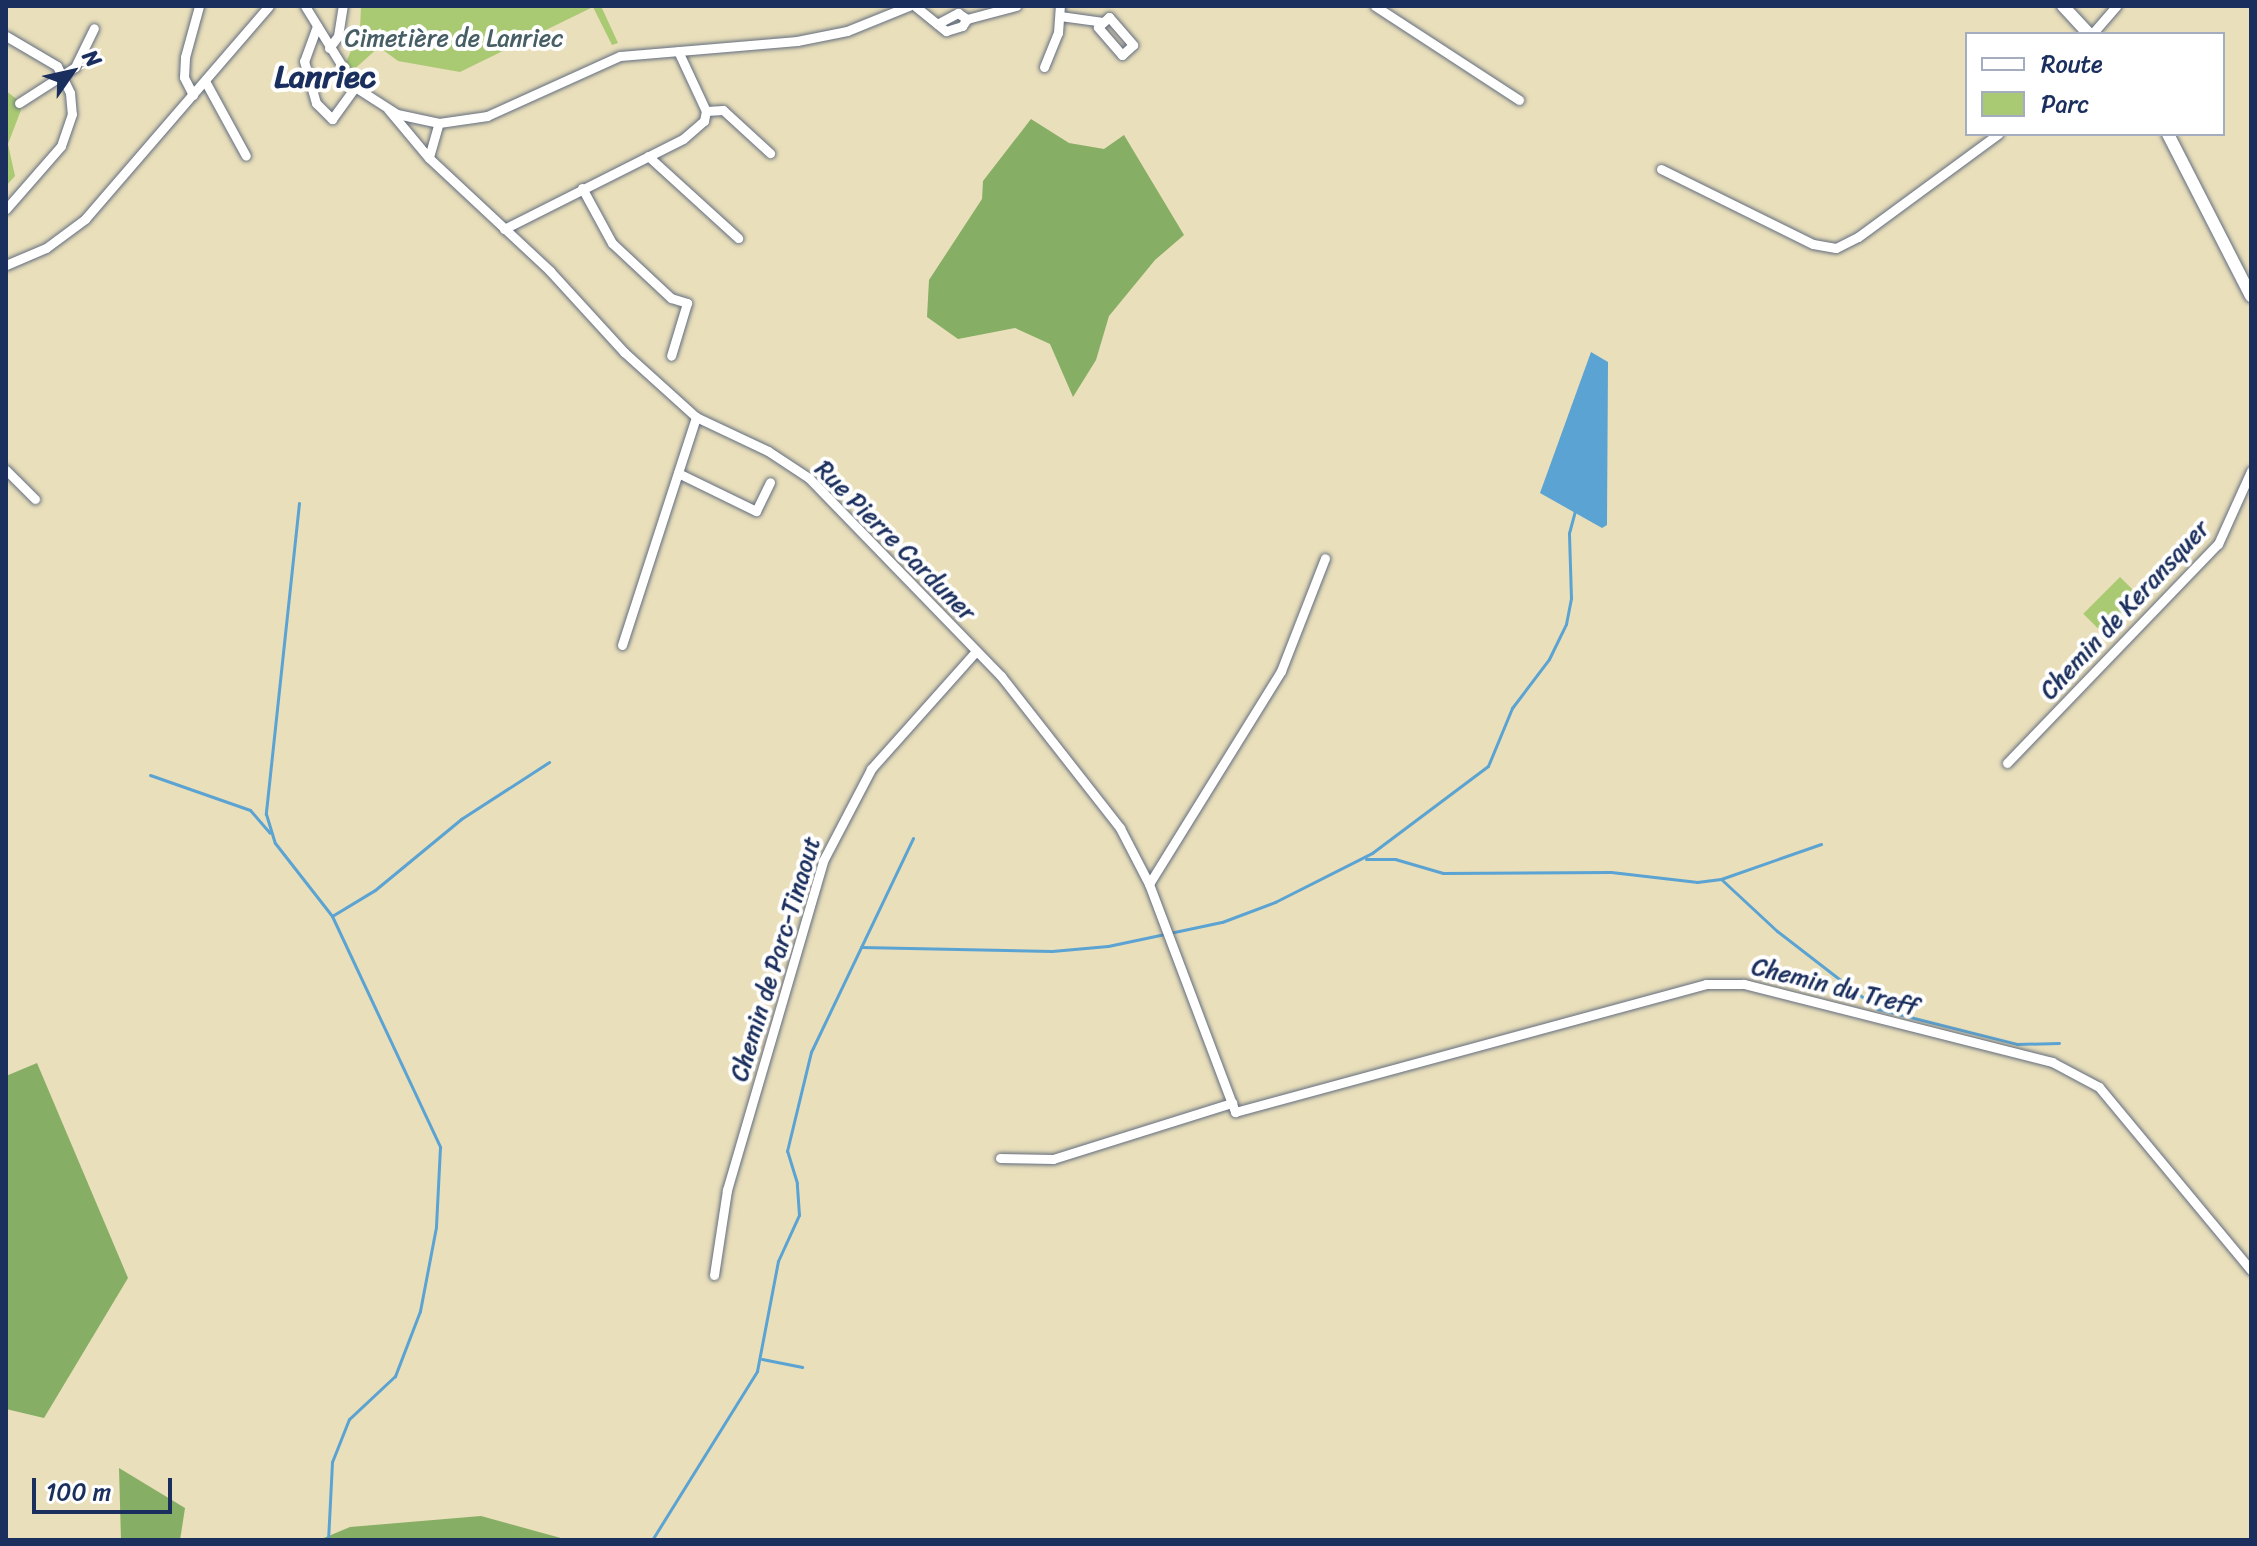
<!DOCTYPE html>
<meta charset="utf-8">
<style>
body{margin:0}
#map{position:relative;width:2257px;height:1546px;overflow:hidden;background:#e9dfbb;font-family:Sriracha,sans-serif}
div>[style]{position:absolute}
.green>*{inset:0;background:#a9ca73;transform-origin:0 0}
.forest>*{inset:0;background:#86ae65}
.water>*{inset:0;background:#5ba3d2}
.stream>*{height:3px;margin:-1.5px;padding:0 1.5px;transform-origin:1.5px;border-radius:1.5px;background:#5ba3d2}
.roads{filter:drop-shadow(0 0 2px #636d7f) drop-shadow(0 0 2px #636d7f)}
.minor>*{height:9px;margin:-4.5px;padding:0 4.5px;transform-origin:4.5px;border-radius:4.5px;background:#fff}
.secondary>*{height:12px;margin:-6px;padding:0 6px;transform-origin:6px;border-radius:6px;background:#fff}
span{translate:-50% -50%;white-space:nowrap;text-align:center;line-height:1.15;-webkit-text-stroke:8px #fff;paint-order:stroke}
.park-label{font-size:24px;color:#465e64}
.street-label{font-size:24px;color:#1b2f5e}
.district-label{font-size:32px;color:#1b2f5e;font-weight:700}
.frame{position:absolute;inset:0;border:8px solid #1b2f5e;pointer-events:none}
.legend{position:absolute;left:1965px;top:32px;width:260px;height:104px;box-sizing:border-box;background:#fff;border:2px solid #a4acbf;margin:0;padding:10px 14px;list-style:none;font-size:24px;color:#1b2f5e}
.legend li{display:flex;align-items:center;gap:16px;height:40px}
.legend b{width:40px;border:2px solid #a4acbf}
.north{position:absolute;left:32px;top:32px;width:80px;height:80px;-webkit-text-stroke:6px #fff;paint-order:stroke;rotate:56deg;font-size:22px;font-weight:700;line-height:32px;text-align:center;color:#1b2f5e}
.north::after{content:'';display:block;margin:auto;width:28px;height:36px;background:#1b2f5e;clip-path:polygon(50% 0,100% 100%,50% 72%,0 100%)}
.scale{position:absolute;left:32px;top:1478px;width:140px;height:36px;box-sizing:border-box;border:4px solid #1b2f5e;border-top:0;padding-left:10px;font-size:24px;line-height:28px;white-space:nowrap;color:#1b2f5e;-webkit-text-stroke:6px #fff;paint-order:stroke}
</style>
<div id="map">
<div class="green">
<div style="clip-path:polygon(361px 6px,601px 6px,618px 43px,612px 45px,593px 7px,460px 72px,398px 61px,379px 47px,350px 73px,344px 67px,360px 30px)"></div>
<div style="clip-path:polygon(6px 91px,18px 100px,21px 110px,8px 144px,15px 176px,6px 186px)"></div>
<div style="left:2120px;top:577px;width:27px;height:52px;rotate:45deg"></div>
</div>
<div class="forest">
<div style="clip-path:polygon(1031px 119px,1069px 143px,1104px 149px,1124px 135px,1184px 235px,1155px 260px,1109px 316px,1096px 360px,1073px 397px,1050px 344px,1015px 328px,958px 339px,927px 317px,929px 280px,982px 199px,983px 181px)"></div>
<div style="clip-path:polygon(37px 1063px,128px 1278px,44px 1418px,6px 1409px,6px 1076px)"></div>
<div style="clip-path:polygon(119px 1468px,185px 1508px,180px 1540px,121px 1540px)"></div>
<div style="clip-path:polygon(481px 1516px,568px 1540px,319px 1540px,350px 1527px)"></div>
</div>
<div class="water">
<div style="clip-path:polygon(1591px 352px,1608px 362px,1607px 525px,1602px 528px,1540px 493px)"></div>
</div>
<div class="stream">
<div style="left:299px;top:503px;width:313px;rotate:96.1deg"></div>
<div style="left:266px;top:814px;width:30px;rotate:73deg"></div>
<div style="left:275px;top:843px;width:93px;rotate:52deg"></div>
<div style="left:332px;top:916px;width:255px;rotate:64.9deg"></div>
<div style="left:440px;top:1147px;width:80px;rotate:92.9deg"></div>
<div style="left:436px;top:1227px;width:86px;rotate:100.8deg"></div>
<div style="left:420px;top:1311px;width:70px;rotate:111deg"></div>
<div style="left:395px;top:1376px;width:63px;rotate:136.9deg"></div>
<div style="left:349px;top:1419px;width:46px;rotate:111.6deg"></div>
<div style="left:332px;top:1462px;width:78px;rotate:92.9deg"></div>
<div style="left:150px;top:775px;width:106px;rotate:19.3deg"></div>
<div style="left:250px;top:810px;width:30px;rotate:49deg"></div>
<div style="left:1366px;top:859px;width:29px"></div>
<div style="left:1395px;top:859px;width:50px;rotate:16.3deg"></div>
<div style="left:1443px;top:873px;width:168px;rotate:-0.3deg"></div>
<div style="left:1611px;top:872px;width:87px;rotate:6.6deg"></div>
<div style="left:1697px;top:882px;width:24px;rotate:-7deg"></div>
<div style="left:1721px;top:879px;width:106px;rotate:-19.3deg"></div>
<div style="left:1721px;top:879px;width:76px;rotate:42.9deg"></div>
<div style="left:1777px;top:931px;width:128px;rotate:37.7deg"></div>
<div style="left:1878px;top:1009px;width:143px;rotate:14.1deg"></div>
<div style="left:2017px;top:1044px;width:42px;rotate:-1.4deg"></div>
<div style="left:332px;top:916px;width:50px;rotate:-31.2deg"></div>
<div style="left:375px;top:890px;width:112px;rotate:-39.5deg"></div>
<div style="left:461px;top:819px;width:105px;rotate:-32.9deg"></div>
<div style="left:861px;top:947px;width:191px;rotate:1.2deg"></div>
<div style="left:1052px;top:951px;width:56px;rotate:-5.1deg"></div>
<div style="left:1108px;top:946px;width:116px;rotate:-11.9deg"></div>
<div style="left:1222px;top:922px;width:57px;rotate:-20.7deg"></div>
<div style="left:1275px;top:902px;width:109px;rotate:-26.8deg"></div>
<div style="left:1372px;top:853px;width:145px;rotate:-36.9deg"></div>
<div style="left:1488px;top:766px;width:63px;rotate:-67.5deg"></div>
<div style="left:1512px;top:708px;width:61px;rotate:-52.9deg"></div>
<div style="left:1549px;top:659px;width:39px;rotate:-64deg"></div>
<div style="left:1566px;top:624px;width:26px;rotate:-79deg"></div>
<div style="left:1571px;top:598px;width:65px;rotate:-91.8deg"></div>
<div style="left:1569px;top:533px;width:23px;rotate:-75deg"></div>
<div style="left:762px;top:1359px;width:41px;rotate:11.3deg"></div>
<div style="left:652px;top:1540px;width:199px;rotate:-58.1deg"></div>
<div style="left:757px;top:1371px;width:112px;rotate:-79.2deg"></div>
<div style="left:778px;top:1261px;width:51px;rotate:-65.5deg"></div>
<div style="left:799px;top:1215px;width:32px;rotate:-94deg"></div>
<div style="left:797px;top:1183px;width:34px;rotate:-107deg"></div>
<div style="left:787px;top:1151px;width:102px;rotate:-76.4deg"></div>
<div style="left:811px;top:1052px;width:237px;rotate:-64.5deg"></div>
</div>
<div class="roads">
<div class="minor">
<div style="left:305px;top:6px;width:95px;rotate:58.3deg"></div>
<div style="left:355px;top:87px;width:50px;rotate:32.7deg"></div>
<div style="left:397px;top:114px;width:43px;rotate:12.1deg"></div>
<div style="left:439px;top:123px;width:49px;rotate:-8.3deg"></div>
<div style="left:487px;top:116px;width:146px;rotate:-24.3deg"></div>
<div style="left:620px;top:56px;width:178px;rotate:-4.8deg"></div>
<div style="left:797px;top:41px;width:51px;rotate:-11.3deg"></div>
<div style="left:847px;top:31px;width:67px;rotate:-22deg"></div>
<div style="left:915px;top:6px;width:40px;rotate:39deg"></div>
<div style="left:946px;top:31px;width:17px;rotate:-17deg"></div>
<div style="left:962px;top:26px;width:9px;rotate:-54deg"></div>
<div style="left:967px;top:19px;width:51px;rotate:-14.9deg"></div>
<div style="left:1375px;top:6px;width:172px;rotate:33.1deg"></div>
<div style="left:1060px;top:16px;width:43px;rotate:7.9deg"></div>
<div style="left:1109px;top:17px;width:37px;rotate:49deg"></div>
<div style="left:1133px;top:45px;width:15px;rotate:138deg"></div>
<div style="left:1122px;top:55px;width:37px;rotate:-131deg"></div>
<div style="left:1098px;top:27px;width:15px;rotate:-42deg"></div>
<div style="left:937px;top:24px;width:24px;rotate:-28deg"></div>
<div style="left:958px;top:13px;width:11px;rotate:34deg"></div>
<div style="left:317px;top:26px;width:37px;rotate:110deg"></div>
<div style="left:304px;top:61px;width:44px;rotate:74.1deg"></div>
<div style="left:316px;top:103px;width:23px;rotate:45deg"></div>
<div style="left:332px;top:119px;width:39px;rotate:-54deg"></div>
<div style="left:2092px;top:34px;width:37px;rotate:-49deg"></div>
<div style="left:6px;top:36px;width:59px;rotate:30.5deg"></div>
<div style="left:57px;top:66px;width:30px;rotate:64deg"></div>
<div style="left:70px;top:93px;width:21px;rotate:85deg"></div>
<div style="left:72px;top:114px;width:34px;rotate:109deg"></div>
<div style="left:61px;top:146px;width:84px;rotate:131.1deg"></div>
<div style="left:329px;top:48px;width:15px;rotate:-53deg"></div>
<div style="left:338px;top:36px;width:30px;rotate:-81deg"></div>
<div style="left:1044px;top:67px;width:37px;rotate:-68deg"></div>
<div style="left:1058px;top:33px;width:27px;rotate:-86deg"></div>
<div style="left:205px;top:81px;width:85px;rotate:61.3deg"></div>
<div style="left:193px;top:95px;width:20px;rotate:-117deg"></div>
<div style="left:184px;top:77px;width:20px;rotate:-87deg"></div>
<div style="left:185px;top:57px;width:53px;rotate:-74.6deg"></div>
<div style="left:19px;top:103px;width:67px;rotate:-32.7deg"></div>
<div style="left:75px;top:67px;width:43px;rotate:-64deg"></div>
<div style="left:388px;top:109px;width:64px;rotate:50.1deg"></div>
<div style="left:429px;top:158px;width:166px;rotate:43deg"></div>
<div style="left:550px;top:271px;width:110px;rotate:47.6deg"></div>
<div style="left:624px;top:352px;width:97px;rotate:42.1deg"></div>
<div style="left:696px;top:417px;width:80px;rotate:25.3deg"></div>
<div style="left:768px;top:451px;width:49px;rotate:33.4deg"></div>
<div style="left:809px;top:478px;width:276px;rotate:45.9deg"></div>
<div style="left:1001px;top:676px;width:193px;rotate:51.9deg"></div>
<div style="left:1120px;top:828px;width:63px;rotate:62.6deg"></div>
<div style="left:1149px;top:884px;width:244px;rotate:69.3deg"></div>
<div style="left:1235px;top:1112px;width:488px;rotate:-15.2deg"></div>
<div style="left:1706px;top:984px;width:38px"></div>
<div style="left:1744px;top:984px;width:318px;rotate:14.2deg"></div>
<div style="left:2052px;top:1062px;width:53px;rotate:28deg"></div>
<div style="left:2099px;top:1087px;width:238px;rotate:50.3deg"></div>
<div style="left:706px;top:111px;width:17px;rotate:-3deg"></div>
<div style="left:723px;top:110px;width:64px;rotate:42.5deg"></div>
<div style="left:648px;top:156px;width:122px;rotate:42.3deg"></div>
<div style="left:429px;top:157px;width:35px;rotate:-74deg"></div>
<div style="left:1661px;top:169px;width:169px;rotate:26.3deg"></div>
<div style="left:1813px;top:244px;width:23px;rotate:10deg"></div>
<div style="left:1836px;top:248px;width:25px;rotate:-27deg"></div>
<div style="left:1858px;top:237px;width:174px;rotate:-36.3deg"></div>
<div style="left:582px;top:188px;width:63px;rotate:61.4deg"></div>
<div style="left:612px;top:243px;width:81px;rotate:43deg"></div>
<div style="left:671px;top:298px;width:17px;rotate:17deg"></div>
<div style="left:687px;top:303px;width:55px;rotate:106.8deg"></div>
<div style="left:504px;top:229px;width:200px;rotate:-26.7deg"></div>
<div style="left:683px;top:139px;width:28px;rotate:-41deg"></div>
<div style="left:704px;top:121px;width:10px;rotate:-79deg"></div>
<div style="left:706px;top:111px;width:66px;rotate:-115deg"></div>
<div style="left:6px;top:265px;width:43px;rotate:-23deg"></div>
<div style="left:46px;top:248px;width:49px;rotate:-36.6deg"></div>
<div style="left:85px;top:219px;width:281px;rotate:-49.2deg"></div>
<div style="left:6px;top:470px;width:41px;rotate:45deg"></div>
<div style="left:678px;top:473px;width:87px;rotate:26deg"></div>
<div style="left:756px;top:511px;width:32px;rotate:-64deg"></div>
<div style="left:622px;top:645px;width:240px;rotate:-72deg"></div>
<div style="left:2007px;top:763px;width:304px;rotate:-46.1deg"></div>
<div style="left:2218px;top:544px;width:80px;rotate:-65.7deg"></div>
<div style="left:1149px;top:884px;width:251px;rotate:-58.2deg"></div>
<div style="left:1281px;top:671px;width:121px;rotate:-68.7deg"></div>
<div style="left:1000px;top:1158px;width:53px;rotate:1.1deg"></div>
<div style="left:1053px;top:1159px;width:188px;rotate:-17.4deg"></div>
<div style="left:714px;top:1275px;width:86px;rotate:-81.3deg"></div>
<div style="left:727px;top:1190px;width:343px;rotate:-73.7deg"></div>
<div style="left:823px;top:861px;width:104px;rotate:-62.4deg"></div>
<div style="left:871px;top:769px;width:158px;rotate:-48.3deg"></div>
</div>
<div class="secondary">
<div style="left:2063px;top:6px;width:38px;rotate:47deg"></div>
<div style="left:2168px;top:134px;width:182px;rotate:62.9deg"></div>
</div>
</div>
<div class="park-label">
<span style="left:454px;top:39px">Cimetière de Lanriec</span>
</div>
<div class="street-label">
<span style="left:895px;top:541px;rotate:45deg">Rue Pierre Carduner</span>
<span style="left:2125px;top:610px;rotate:-47deg">Chemin de Keransquer</span>
<span style="left:776px;top:959px;rotate:-73deg">Chemin de Parc-Tinaout</span>
<span style="left:1835px;top:987px;rotate:14deg">Chemin du Treff</span>
</div>
<div class="district-label">
<span style="left:325px;top:77px">Lanriec</span>
</div>
<div class="frame"></div>
<ul class="legend">
<li><b style="height:10px;background:#fff"></b>Route</li>
<li><b style="height:22px;background:#a9ca73"></b>Parc</li>
</ul>
<div class="north">N</div>
<div class="scale">100 m</div>
</div>
